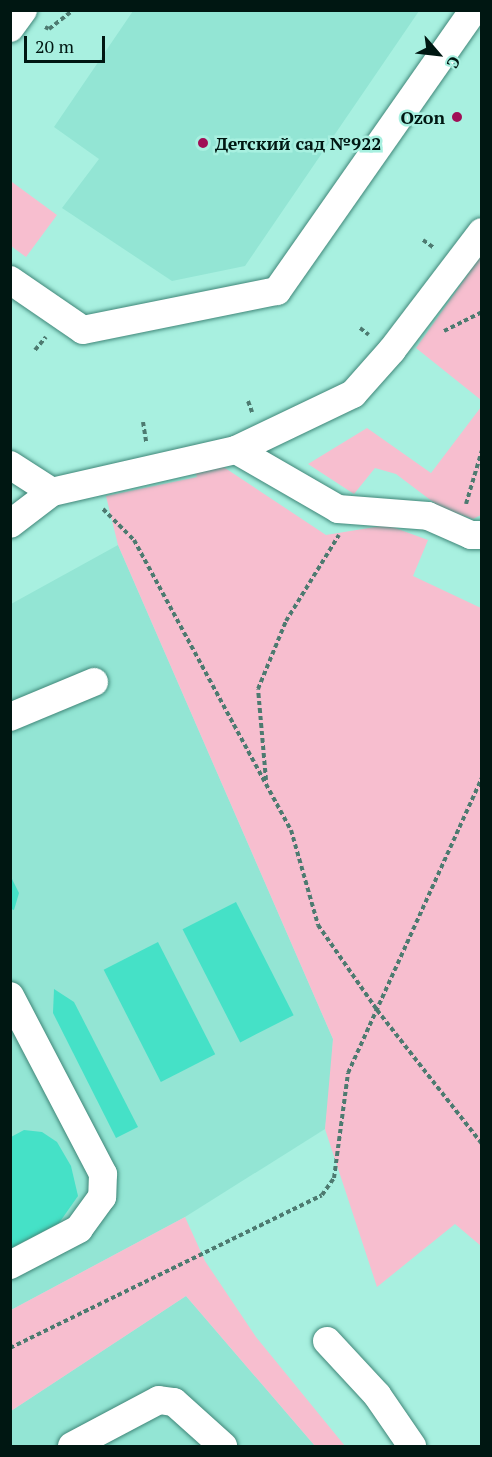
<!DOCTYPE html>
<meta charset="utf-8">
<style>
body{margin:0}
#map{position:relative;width:492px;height:1457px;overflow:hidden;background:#a8f0e0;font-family:"PT Serif",serif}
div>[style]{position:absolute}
.built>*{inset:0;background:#93e5d4}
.green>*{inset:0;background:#f7becf}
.water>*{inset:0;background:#45e1c7;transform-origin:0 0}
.path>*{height:4px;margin-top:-2px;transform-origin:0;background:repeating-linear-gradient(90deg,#4d7a70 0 4.5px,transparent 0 7.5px)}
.roads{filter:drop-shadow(0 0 2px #3f8678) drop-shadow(0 0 2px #3f8678)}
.minor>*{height:28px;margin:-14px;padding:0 14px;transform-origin:14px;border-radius:14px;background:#fff}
.dots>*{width:16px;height:16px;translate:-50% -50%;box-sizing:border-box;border:3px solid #a8f0e0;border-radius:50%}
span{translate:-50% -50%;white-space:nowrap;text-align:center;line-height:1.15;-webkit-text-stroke:5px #a8f0e0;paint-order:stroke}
.poi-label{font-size:18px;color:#001712;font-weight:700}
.right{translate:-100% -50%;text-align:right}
.left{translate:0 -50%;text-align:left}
.frame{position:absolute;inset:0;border:12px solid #001712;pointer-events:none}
.north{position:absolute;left:408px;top:24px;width:60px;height:60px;-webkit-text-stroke:4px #a8f0e0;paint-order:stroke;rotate:118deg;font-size:16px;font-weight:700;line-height:24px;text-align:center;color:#001712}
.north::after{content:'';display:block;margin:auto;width:21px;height:27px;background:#001712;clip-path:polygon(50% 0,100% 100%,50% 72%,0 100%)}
.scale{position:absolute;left:24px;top:36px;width:81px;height:27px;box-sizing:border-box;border:3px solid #001712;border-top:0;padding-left:8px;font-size:18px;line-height:21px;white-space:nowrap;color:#001712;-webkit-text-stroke:4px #a8f0e0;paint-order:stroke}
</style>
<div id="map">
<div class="built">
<div style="clip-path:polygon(133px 11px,133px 10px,419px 11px,245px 266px,172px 281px,62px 208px,99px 159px,54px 127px)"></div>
<div style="clip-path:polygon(118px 545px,333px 1039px,331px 1083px,325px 1129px,185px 1217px,11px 1310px,11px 604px)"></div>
<div style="clip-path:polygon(186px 1296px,315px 1446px,11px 1446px,11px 1411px)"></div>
</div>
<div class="green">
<div style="clip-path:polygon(12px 182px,57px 215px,26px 257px,11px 246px)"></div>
<div style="clip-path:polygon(481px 256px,481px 400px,416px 348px)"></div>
<div style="clip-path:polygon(481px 407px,481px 515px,473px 519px,441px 508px,396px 474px,375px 468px,354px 494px,308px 464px,367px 428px,431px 473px)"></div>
<div style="clip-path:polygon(207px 456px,326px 535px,387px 525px,428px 540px,413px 576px,481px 608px,481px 1246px,455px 1224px,377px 1287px,325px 1129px,333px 1039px,118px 545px,106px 496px,197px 477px,194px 469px)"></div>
<div style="clip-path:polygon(185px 1217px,205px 1261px,256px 1337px,345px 1446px,315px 1446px,186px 1296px,11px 1411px,11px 1310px)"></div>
</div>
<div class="water">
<div style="clip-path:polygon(11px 877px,19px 893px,14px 910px,11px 909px)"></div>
<div style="left:236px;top:902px;width:127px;height:60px;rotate:63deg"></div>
<div style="left:158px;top:942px;width:126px;height:61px;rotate:63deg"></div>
<div style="clip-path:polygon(54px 989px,74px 1002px,138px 1127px,116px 1138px,53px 1013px)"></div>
<div style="clip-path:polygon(24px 1130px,42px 1132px,57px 1142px,71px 1166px,78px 1196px,59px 1223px,11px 1248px,11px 1137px)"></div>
</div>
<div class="path">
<div style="left:45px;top:27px;width:4px;rotate:27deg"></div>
<div style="left:49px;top:29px;width:31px;rotate:-38deg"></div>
<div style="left:423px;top:240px;width:14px;rotate:36deg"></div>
<div style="left:360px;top:328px;width:11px;rotate:38deg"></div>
<div style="left:444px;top:331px;width:42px;rotate:-26.6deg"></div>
<div style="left:35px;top:350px;width:17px;rotate:-50deg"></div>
<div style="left:248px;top:401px;width:12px;rotate:70deg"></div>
<div style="left:143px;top:422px;width:20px;rotate:81deg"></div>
<div style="left:466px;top:504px;width:56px;rotate:-73.5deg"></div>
<div style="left:103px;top:509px;width:44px;rotate:45deg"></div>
<div style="left:134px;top:540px;width:330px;rotate:61.6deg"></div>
<div style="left:291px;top:830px;width:99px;rotate:74.1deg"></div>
<div style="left:318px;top:925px;width:103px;rotate:55.2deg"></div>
<div style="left:377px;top:1010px;width:170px;rotate:51.9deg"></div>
<div style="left:266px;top:780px;width:91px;rotate:-95deg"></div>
<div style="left:258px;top:689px;width:74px;rotate:-67.6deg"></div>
<div style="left:286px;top:621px;width:101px;rotate:-58.4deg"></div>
<div style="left:10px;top:1348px;width:347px;rotate:-26.1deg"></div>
<div style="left:322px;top:1195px;width:21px;rotate:-55deg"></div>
<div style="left:334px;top:1178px;width:106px;rotate:-82.4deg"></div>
<div style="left:348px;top:1073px;width:325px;rotate:-65.6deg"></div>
</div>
<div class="roads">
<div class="minor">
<div style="left:10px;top:28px;width:22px;rotate:-54deg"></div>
<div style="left:10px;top:280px;width:88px;rotate:34.4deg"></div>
<div style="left:83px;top:330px;width:198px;rotate:-11.4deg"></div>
<div style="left:277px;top:291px;width:343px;rotate:-55deg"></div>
<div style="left:236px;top:450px;width:118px;rotate:30deg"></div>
<div style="left:338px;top:509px;width:90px;rotate:4.4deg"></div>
<div style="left:428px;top:516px;width:47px;rotate:23.8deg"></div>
<div style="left:471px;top:535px;width:11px"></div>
<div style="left:10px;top:465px;width:50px;rotate:32.7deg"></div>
<div style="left:10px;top:524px;width:53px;rotate:-37.3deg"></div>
<div style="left:52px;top:492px;width:189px;rotate:-12.9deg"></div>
<div style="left:236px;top:450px;width:130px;rotate:-25.6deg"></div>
<div style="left:353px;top:394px;width:59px;rotate:-48.4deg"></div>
<div style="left:392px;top:350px;width:148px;rotate:-52.7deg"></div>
<div style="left:10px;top:717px;width:91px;rotate:-22.6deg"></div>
<div style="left:10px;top:996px;width:201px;rotate:62.4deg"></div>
<div style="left:103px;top:1174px;width:23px;rotate:92deg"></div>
<div style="left:102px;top:1197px;width:39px;rotate:126deg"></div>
<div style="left:79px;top:1229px;width:78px;rotate:152.4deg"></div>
<div style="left:327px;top:1341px;width:74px;rotate:47.2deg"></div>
<div style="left:377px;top:1395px;width:62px;rotate:55.5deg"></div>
<div style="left:72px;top:1446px;width:98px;rotate:-27.9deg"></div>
<div style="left:159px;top:1400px;width:15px;rotate:8deg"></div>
<div style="left:174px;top:1402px;width:66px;rotate:41.9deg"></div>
</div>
</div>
<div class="dots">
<div style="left:457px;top:117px;background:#a00e56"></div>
<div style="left:203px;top:143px;background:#a00e56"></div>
</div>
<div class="poi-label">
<span class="right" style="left:445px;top:117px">Ozon</span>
<span class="left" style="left:215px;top:143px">Детский сад №922</span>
</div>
<div class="frame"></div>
<div class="north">С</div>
<div class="scale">20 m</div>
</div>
